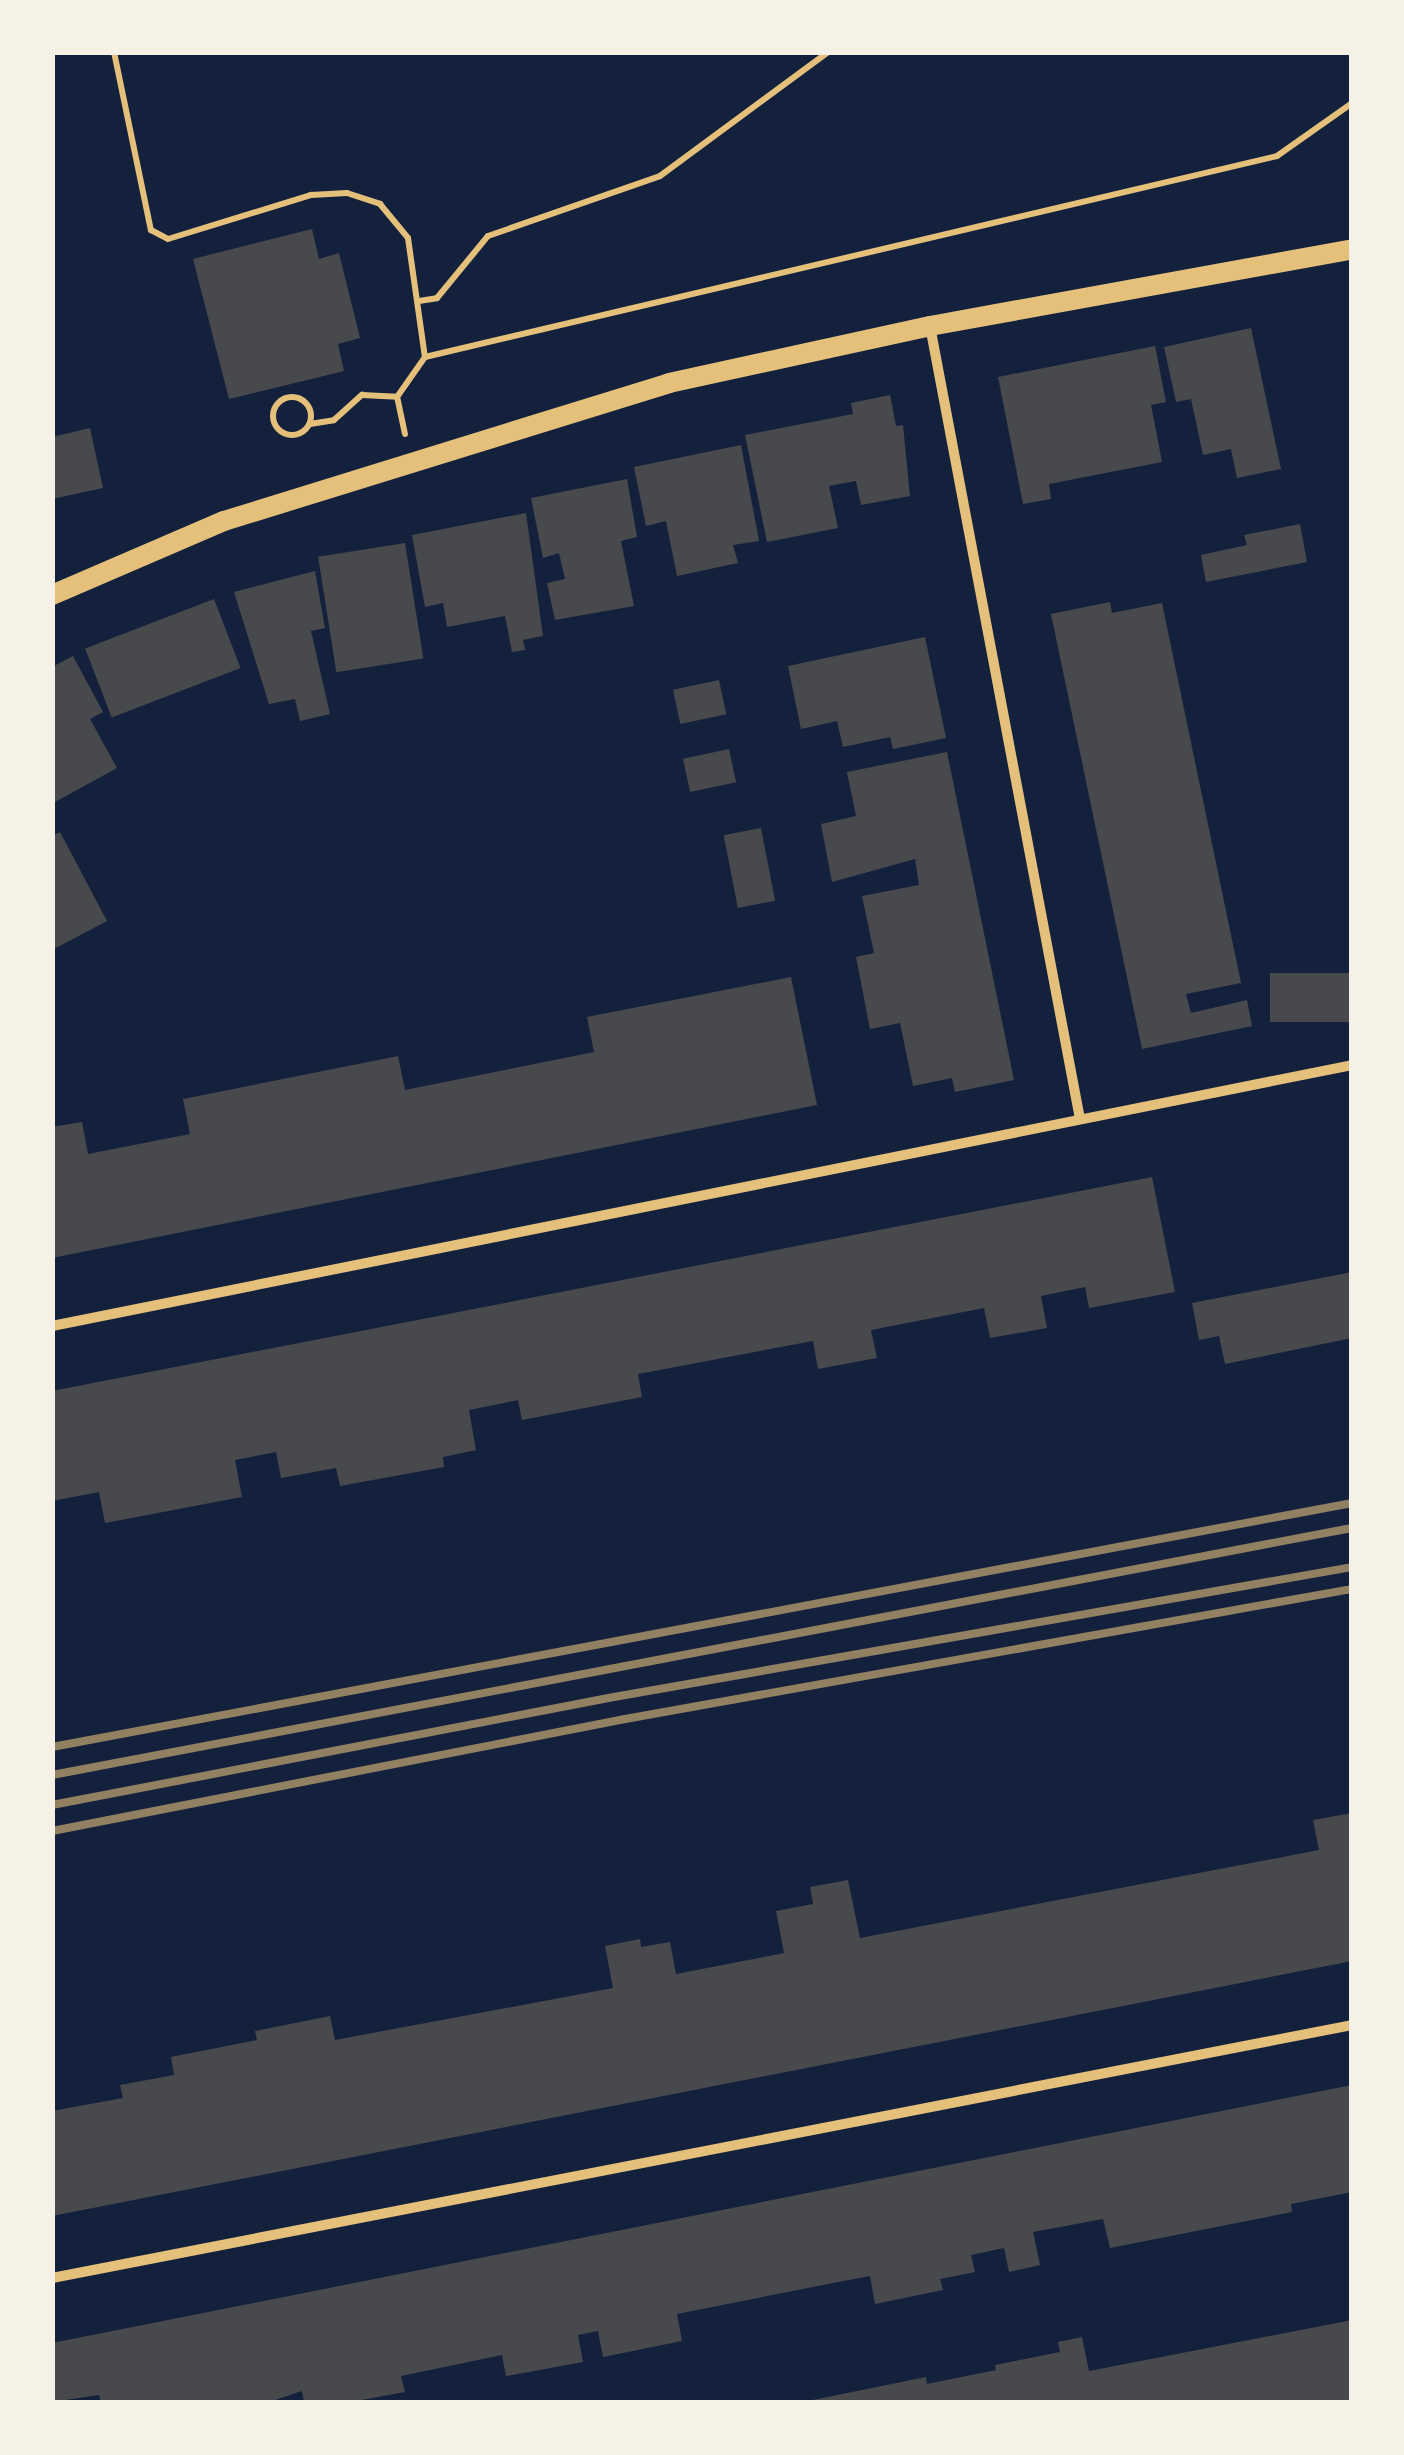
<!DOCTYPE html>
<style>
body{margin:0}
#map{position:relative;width:1404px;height:2455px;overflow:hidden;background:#14213d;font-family:Inter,sans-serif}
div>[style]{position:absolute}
.building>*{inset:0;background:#48494c;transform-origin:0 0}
.path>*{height:6px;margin:-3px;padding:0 3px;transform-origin:3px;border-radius:3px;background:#e5c07b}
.path>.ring{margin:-3px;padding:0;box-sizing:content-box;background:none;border:6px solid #e5c07b;border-radius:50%}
.minor>*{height:10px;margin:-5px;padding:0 5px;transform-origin:5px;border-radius:5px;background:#e5c07b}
.secondary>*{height:20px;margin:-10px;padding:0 10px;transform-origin:10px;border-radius:10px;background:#e5c07b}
.rail>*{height:8px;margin:-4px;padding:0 4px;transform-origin:4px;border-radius:4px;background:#918062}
span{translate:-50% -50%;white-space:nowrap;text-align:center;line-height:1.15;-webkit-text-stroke:8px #f6f1e7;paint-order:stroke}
.frame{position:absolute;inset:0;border:55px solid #f6f1e7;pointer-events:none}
</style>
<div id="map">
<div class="building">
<div style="clip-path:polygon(312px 229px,319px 259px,339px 253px,360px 338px,338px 344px,344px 371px,229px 399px,193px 259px)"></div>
<div style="clip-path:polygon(1251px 328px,1281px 469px,1237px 478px,1231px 449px,1203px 455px,1191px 399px,1176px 402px,1164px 347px)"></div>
<div style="clip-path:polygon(1155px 346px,1166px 402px,1151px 405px,1162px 462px,1049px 484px,1051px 499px,1023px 504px,998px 377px)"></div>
<div style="clip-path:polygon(890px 395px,896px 426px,903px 425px,910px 496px,861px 505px,856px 481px,829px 486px,838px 528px,767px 542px,745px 435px,853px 414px,851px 403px)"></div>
<div style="clip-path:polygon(90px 428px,103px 488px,52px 499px,52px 437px)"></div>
<div style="clip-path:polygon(741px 445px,759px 541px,733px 545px,738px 563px,677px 576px,666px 521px,646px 526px,634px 467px)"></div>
<div style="clip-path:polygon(627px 479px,637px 537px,621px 541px,634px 606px,555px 620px,547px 583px,565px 579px,559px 553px,543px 558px,531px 498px)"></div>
<div style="clip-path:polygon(526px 513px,543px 636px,523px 640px,525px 650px,512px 652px,505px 616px,447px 627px,443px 603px,425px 607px,412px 535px)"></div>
<div style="clip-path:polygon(1300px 524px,1307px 562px,1206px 582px,1201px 555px,1247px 545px,1244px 535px)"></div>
<div style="left:405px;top:543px;width:117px;height:88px;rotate:81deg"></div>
<div style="clip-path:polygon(315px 571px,325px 628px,311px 631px,330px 714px,300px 721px,295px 699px,269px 704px,234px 592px)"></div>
<div style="left:214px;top:599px;width:74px;height:138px;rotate:69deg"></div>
<div style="clip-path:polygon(1110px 602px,1112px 613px,1162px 603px,1241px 983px,1186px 994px,1191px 1013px,1247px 1000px,1252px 1026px,1142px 1049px,1051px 614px)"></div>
<div style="clip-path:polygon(925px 637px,946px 738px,893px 749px,890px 737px,843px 747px,837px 721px,801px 729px,788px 666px)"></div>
<div style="clip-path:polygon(73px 656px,103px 712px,90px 719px,117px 768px,55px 802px,52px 667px)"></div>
<div style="left:719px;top:680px;width:35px;height:47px;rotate:78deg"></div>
<div style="left:729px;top:749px;width:34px;height:47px;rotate:78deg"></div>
<div style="clip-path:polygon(947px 752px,1014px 1080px,955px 1092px,952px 1078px,913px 1086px,900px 1023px,870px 1029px,856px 957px,874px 953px,862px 896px,919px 885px,915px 859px,832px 882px,821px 824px,856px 816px,847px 772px)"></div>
<div style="left:761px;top:828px;width:74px;height:38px;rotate:79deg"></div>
<div style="clip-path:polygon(60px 832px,107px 921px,52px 950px,52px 836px)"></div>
<div style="left:1352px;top:973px;width:49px;height:82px;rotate:90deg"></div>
<div style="clip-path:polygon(791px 977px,817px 1105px,52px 1258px,52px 1127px,82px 1122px,88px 1154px,190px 1134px,183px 1099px,398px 1056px,405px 1090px,594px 1052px,587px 1017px)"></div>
<div style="clip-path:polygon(1152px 1177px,1175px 1292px,1089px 1308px,1085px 1287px,1041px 1296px,1047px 1328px,990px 1338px,984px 1308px,871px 1330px,877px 1358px,818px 1369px,813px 1341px,638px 1374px,642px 1397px,522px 1420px,518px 1400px,469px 1410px,476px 1450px,443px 1457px,444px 1467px,340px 1486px,336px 1468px,281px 1478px,276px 1452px,235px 1460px,242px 1497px,105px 1523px,99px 1492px,52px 1501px,52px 1391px)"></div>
<div style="clip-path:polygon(1352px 1272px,1352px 1338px,1225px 1364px,1219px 1336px,1199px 1340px,1192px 1303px)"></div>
<div style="clip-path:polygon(1352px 1813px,1352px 1961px,52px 2216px,52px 2111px,123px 2098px,120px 2085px,174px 2075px,171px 2057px,257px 2040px,255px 2031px,330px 2016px,335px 2040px,613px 1988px,605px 1946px,640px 1939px,641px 1947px,670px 1942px,676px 1974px,784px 1953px,776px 1911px,813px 1904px,810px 1887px,848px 1880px,860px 1938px,1319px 1850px,1313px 1820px)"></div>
<div style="clip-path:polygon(1352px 2085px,1352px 2192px,1291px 2204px,1292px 2212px,1110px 2248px,1103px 2219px,1033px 2232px,1040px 2265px,1009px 2272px,1004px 2248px,971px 2255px,975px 2272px,940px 2279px,943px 2290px,875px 2304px,870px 2276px,838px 2282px,677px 2314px,682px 2341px,603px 2357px,598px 2331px,578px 2335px,583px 2362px,506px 2376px,502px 2355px,401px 2376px,405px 2392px,351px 2402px,304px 2402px,302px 2391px,269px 2402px,101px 2402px,99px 2395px,52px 2402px,52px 2343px)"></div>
<div style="clip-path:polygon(1352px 2320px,1352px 2402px,803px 2402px,926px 2377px,927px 2384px,996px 2370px,995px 2365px,1060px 2352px,1058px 2342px,1082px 2337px,1089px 2371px)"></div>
</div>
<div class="path">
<div style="left:114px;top:52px;width:182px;rotate:78.3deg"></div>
<div style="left:151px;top:230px;width:19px;rotate:28deg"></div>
<div style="left:168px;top:239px;width:150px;rotate:-17.1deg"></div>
<div style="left:311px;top:195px;width:36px;rotate:-3deg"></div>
<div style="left:347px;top:193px;width:35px;rotate:18deg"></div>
<div style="left:380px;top:204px;width:44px;rotate:50.5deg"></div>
<div style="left:408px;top:238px;width:120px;rotate:81.9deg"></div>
<div style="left:419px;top:301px;width:18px;rotate:-9deg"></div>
<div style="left:437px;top:298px;width:80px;rotate:-50.6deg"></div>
<div style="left:488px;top:236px;width:182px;rotate:-19.2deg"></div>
<div style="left:660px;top:176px;width:209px;rotate:-36.4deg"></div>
<div class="ring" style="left:273px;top:397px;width:32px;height:32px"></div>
<div style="left:310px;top:424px;width:24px;rotate:-9deg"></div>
<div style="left:334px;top:420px;width:38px;rotate:-42deg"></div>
<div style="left:362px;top:395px;width:35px;rotate:3deg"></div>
<div style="left:405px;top:434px;width:38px;rotate:-102deg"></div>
<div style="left:397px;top:397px;width:49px;rotate:-55deg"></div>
<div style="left:425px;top:357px;width:875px;rotate:-13.27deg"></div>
<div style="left:1277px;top:156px;width:92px;rotate:-35.2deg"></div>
</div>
<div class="minor">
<div style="left:930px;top:326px;width:807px;rotate:79.29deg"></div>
<div style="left:52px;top:1326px;width:1326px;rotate:-11.35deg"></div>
<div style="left:52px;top:2278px;width:1324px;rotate:-11.01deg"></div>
</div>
<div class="secondary">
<div style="left:52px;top:595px;width:187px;rotate:-23.3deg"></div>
<div style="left:224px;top:521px;width:466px;rotate:-17.2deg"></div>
<div style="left:669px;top:383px;width:267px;rotate:-12.3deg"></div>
<div style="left:930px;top:326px;width:429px;rotate:-10.3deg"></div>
</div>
<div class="rail">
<div style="left:52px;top:1747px;width:1323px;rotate:-10.63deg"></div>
<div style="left:52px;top:1775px;width:1323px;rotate:-10.76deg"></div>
<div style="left:52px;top:1805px;width:572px;rotate:-10.88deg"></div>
<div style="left:614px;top:1697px;width:749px;rotate:-9.99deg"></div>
<div style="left:52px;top:1831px;width:584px;rotate:-11.06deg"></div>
<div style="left:625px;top:1719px;width:739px;rotate:-10.14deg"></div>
</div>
<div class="frame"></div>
</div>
